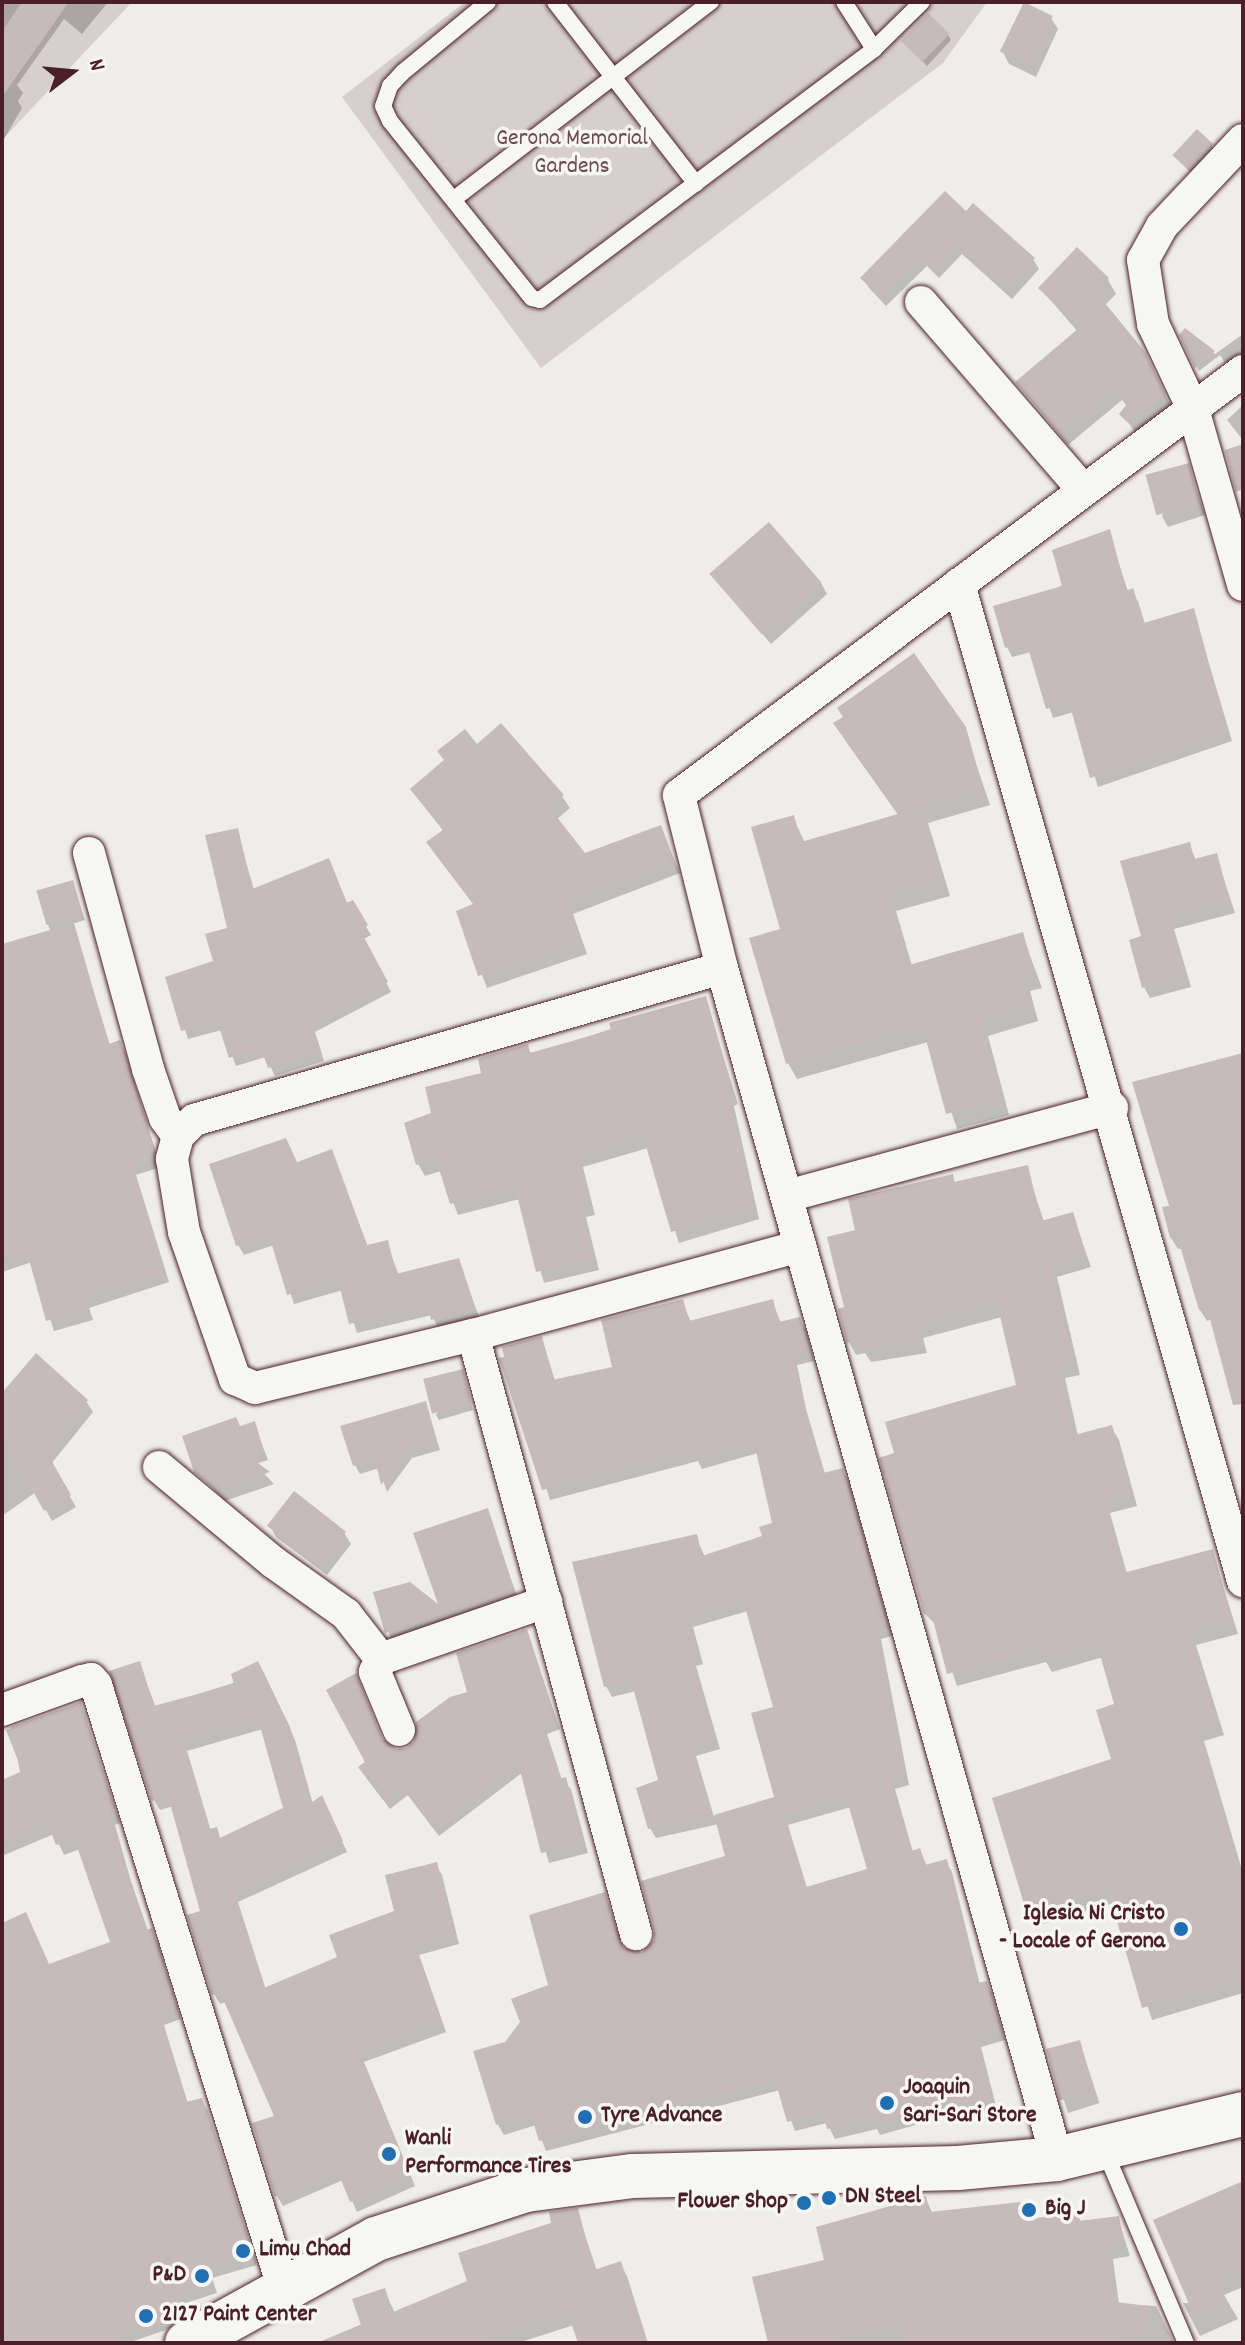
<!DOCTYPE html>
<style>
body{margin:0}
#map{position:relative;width:1245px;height:2345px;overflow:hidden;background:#efedea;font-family:Dekko,sans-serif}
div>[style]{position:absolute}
.green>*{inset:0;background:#d7cfce}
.shadow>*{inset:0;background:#0003;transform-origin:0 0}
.building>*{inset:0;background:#c6babb;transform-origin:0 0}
.roads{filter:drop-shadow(0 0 2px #4a1f2b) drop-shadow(0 0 2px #4a1f2b)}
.service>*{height:16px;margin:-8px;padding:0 8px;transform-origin:8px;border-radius:8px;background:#f6f6f2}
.minor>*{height:32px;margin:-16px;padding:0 16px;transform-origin:16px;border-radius:16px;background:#f6f6f2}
.secondary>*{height:44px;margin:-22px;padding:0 22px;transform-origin:22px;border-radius:22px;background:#f6f6f2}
.dots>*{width:22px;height:22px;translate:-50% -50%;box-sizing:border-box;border:4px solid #f6f6f2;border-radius:50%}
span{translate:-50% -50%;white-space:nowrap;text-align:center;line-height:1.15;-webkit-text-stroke:7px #f6f6f2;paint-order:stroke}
.park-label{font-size:24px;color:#6d4b54}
.poi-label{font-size:24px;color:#4a1f2b;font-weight:700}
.right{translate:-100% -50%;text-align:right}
.left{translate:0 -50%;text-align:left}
.frame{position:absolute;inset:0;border:4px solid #4a1f2b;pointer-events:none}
.north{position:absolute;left:32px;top:32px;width:80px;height:80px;-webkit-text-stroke:6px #f6f6f2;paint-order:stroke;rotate:74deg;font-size:22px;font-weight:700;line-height:32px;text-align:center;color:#4a1f2b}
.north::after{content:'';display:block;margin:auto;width:28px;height:36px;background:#4a1f2b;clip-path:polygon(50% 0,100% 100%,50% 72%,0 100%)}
</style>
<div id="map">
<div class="green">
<div style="clip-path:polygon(2px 2px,132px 2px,2px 140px)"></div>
<div style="clip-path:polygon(465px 2px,987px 2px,943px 63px,541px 368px,342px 97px)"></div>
</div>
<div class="shadow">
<div style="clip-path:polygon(2px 2px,108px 2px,82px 34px,64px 19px,17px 85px,23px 93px,18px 101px,22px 108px,4px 139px)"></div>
<div style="clip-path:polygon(1051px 18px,1058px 29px,1036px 77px,1009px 64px,1003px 52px)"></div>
<div style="clip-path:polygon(948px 35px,951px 40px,927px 66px,904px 42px)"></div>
<div style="clip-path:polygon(1211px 145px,1214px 150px,1192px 174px,1175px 156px)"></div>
<div style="clip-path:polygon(966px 214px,1033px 259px,1039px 269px,1012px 299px,962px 254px,939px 278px,927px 266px,886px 306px,869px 288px,863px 278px)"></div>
<div style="clip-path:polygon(1077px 250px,1108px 280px,1116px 294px,1104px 306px,1153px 369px,1172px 409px,1137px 435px,1122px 414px,1127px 406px,1122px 400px,1068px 445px,1017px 382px,1078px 332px,1040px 288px)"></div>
<div style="clip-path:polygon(1185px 331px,1215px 354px,1243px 334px,1243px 363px,1230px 371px,1220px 355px,1199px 371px,1182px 336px)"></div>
<div style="clip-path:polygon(1243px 405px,1243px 440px,1227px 420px)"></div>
<div style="clip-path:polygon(1188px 466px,1205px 515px,1168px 527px,1162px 516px)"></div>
<div style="clip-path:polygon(1109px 531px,1128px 592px,1138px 601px,1145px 624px,1193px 610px,1232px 741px,1098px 787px,1074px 712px,1053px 718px,1031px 652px,1012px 657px,1007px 647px)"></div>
<div style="clip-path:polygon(713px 575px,821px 583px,827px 594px,771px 644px)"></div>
<div style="clip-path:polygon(964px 728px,990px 805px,928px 823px,950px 896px,896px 911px,912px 966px,1022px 934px,1042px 988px,1030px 991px,1038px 1021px,988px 1036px,1009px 1115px,957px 1129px,928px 1042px,797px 1079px,788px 1063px,782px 930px,793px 817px,805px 843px,899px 816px,845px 740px)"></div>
<div style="clip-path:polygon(477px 747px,562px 796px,570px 808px,556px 820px,584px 856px,660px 827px,680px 873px,573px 914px,587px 954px,487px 988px,458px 912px,475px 906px,429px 843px,444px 832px,412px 789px)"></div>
<div style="clip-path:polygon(237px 830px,254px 890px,352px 903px,371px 935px,364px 939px,391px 992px,315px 1032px,324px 1061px,275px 1076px,266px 1057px,236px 1066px,222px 1030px,188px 1039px,168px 979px,215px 962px,229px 929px)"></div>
<div style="clip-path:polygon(1189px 845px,1196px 860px,1216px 855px,1235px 913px,1174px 929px,1191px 987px,1150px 998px,1144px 987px,1143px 938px)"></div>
<div style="clip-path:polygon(72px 882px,85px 920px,72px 924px,110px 1045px,119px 1042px,125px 1052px,159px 1162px,158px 1168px,136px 1175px,169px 1282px,89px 1308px,93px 1320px,54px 1331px,32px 1262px,2px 1272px,2px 946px,51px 932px,48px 925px)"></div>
<div style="clip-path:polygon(705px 998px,738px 1104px,734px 1106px,759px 1219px,679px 1243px,648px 1148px,583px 1167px,595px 1215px,586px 1217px,599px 1270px,544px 1283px,520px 1199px,458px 1215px,441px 1171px,425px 1176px,418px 1164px,434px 1114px,527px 1046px,532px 1055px)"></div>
<div style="clip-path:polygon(1243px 1053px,1243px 1395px,1212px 1319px,1207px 1321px,1200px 1310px,1183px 1248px,1178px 1249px,1171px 1238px,1164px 1209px,1171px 1207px)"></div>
<div style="clip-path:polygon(331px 1152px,368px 1247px,387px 1243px,399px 1276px,458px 1260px,479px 1317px,439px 1330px,432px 1315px,357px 1333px,343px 1290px,294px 1304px,274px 1245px,244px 1255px,238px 1245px,297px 1164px)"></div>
<div style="clip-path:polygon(1026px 1167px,1044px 1222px,1072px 1214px,1091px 1267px,1057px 1277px,1080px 1375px,1065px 1378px,1078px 1436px,1111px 1427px,1119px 1440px,1137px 1506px,1110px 1513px,1127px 1574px,1212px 1551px,1238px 1634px,1196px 1645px,1224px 1735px,1204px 1741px,1243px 1873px,1243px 1993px,1152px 2020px,1114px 1903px,1036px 1926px,1029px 1913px,1114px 1761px,1117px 1706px,1103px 1657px,1052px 1672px,1046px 1662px,957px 1686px,936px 1625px,925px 1614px,897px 1455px,1019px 1387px,1002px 1317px,923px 1338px,927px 1353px,871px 1362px,865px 1353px,856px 1355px,849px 1342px,847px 1309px,858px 1232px,952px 1177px,956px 1184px)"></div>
<div style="clip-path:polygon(evenodd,772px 1301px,781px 1323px,799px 1319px,806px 1330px,814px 1361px,797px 1365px,806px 1409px,825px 1474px,842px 1470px,848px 1480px,892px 1636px,881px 1639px,909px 1785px,895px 1789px,913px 1852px,920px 1850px,927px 1866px,946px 1862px,952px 1872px,980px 1985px,986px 1983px,992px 1994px,1005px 2040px,981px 2047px,997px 2110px,962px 2119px,958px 2113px,880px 2135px,877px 2129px,835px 2139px,827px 2123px,795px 2131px,780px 2090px,546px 2151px,536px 2125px,504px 2135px,498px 2125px,506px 2043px,551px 1986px,604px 1894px,624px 1949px,642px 1954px,728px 1857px,719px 1824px,656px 1838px,650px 1828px,661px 1781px,636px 1691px,612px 1697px,606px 1686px,696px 1537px,705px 1557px,765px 1538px,775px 1525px,758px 1453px,702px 1469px,698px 1461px,550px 1500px,519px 1402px,542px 1338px,555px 1381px,614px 1369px,682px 1302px,691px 1322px,772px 1301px,748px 1611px,776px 1709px,776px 1799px,714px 1817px,696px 1756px,720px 1749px,696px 1666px,703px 1664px,693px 1627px,748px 1611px,772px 1301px,851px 1807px,869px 1870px,807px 1888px,788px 1825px,851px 1807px)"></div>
<div style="clip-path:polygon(462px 1378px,473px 1410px,439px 1420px,436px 1415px)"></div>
<div style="clip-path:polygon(2px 1396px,86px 1401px,93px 1412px,51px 1464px,76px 1507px,52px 1521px,36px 1492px,2px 1516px)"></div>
<div style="clip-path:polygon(425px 1404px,440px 1450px,412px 1458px,387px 1492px,379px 1468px,360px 1474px,355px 1465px)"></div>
<div style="clip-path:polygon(254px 1424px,268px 1460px,255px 1464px,274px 1484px,225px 1501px,196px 1471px,240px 1428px)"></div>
<div style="clip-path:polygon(487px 1510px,519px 1602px,392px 1642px,375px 1593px,442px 1610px)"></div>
<div style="clip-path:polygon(270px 1526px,344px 1533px,351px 1544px,327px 1575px,276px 1537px)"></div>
<div style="clip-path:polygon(526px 1631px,560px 1729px,547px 1734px,562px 1780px,571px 1789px,588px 1853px,549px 1863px,523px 1772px,439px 1836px,408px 1795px,390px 1809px,366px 1777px,355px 1676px,383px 1741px,395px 1751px,406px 1750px,469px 1693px)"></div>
<div style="clip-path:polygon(evenodd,139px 1663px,156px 1708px,264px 1673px,295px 1740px,313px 1804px,327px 1808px,347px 1852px,238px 1902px,266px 1990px,339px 1959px,397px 1913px,436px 1865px,442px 1875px,459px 1944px,419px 1955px,446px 2032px,364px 2062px,415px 2186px,357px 2212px,343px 2180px,283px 2206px,277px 2196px,276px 2117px,226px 2002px,220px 2004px,214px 1994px,202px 1912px,173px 1806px,160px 1810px,154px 1800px,139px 1663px,263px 1729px,286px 1809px,222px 1839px,211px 1831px,187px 1751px,263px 1729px)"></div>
<div style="clip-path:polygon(80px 1704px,120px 1823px,115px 1825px,131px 1881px,148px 1931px,157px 1941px,181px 2019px,164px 2025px,188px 2104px,201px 2100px,208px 2111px,257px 2265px,212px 2278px,217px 2293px,183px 2304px,189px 2322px,128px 2343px,2px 2343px,2px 1925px,49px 1966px,112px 1944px,80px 1849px,64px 1855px,54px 1834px,2px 1856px,2px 1782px,23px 1773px,6px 1730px)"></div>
<div style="left:1080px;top:2043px;width:63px;height:33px;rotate:72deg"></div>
<div style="clip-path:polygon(1243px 2186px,1243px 2287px,1224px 2295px,1238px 2319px,1200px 2336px,1183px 2303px,1191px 2303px)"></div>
<div style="clip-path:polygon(925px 2198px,933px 2214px,1020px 2204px,1027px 2222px,1077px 2215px,1082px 2223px,1118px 2218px,1130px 2256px,1113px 2259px,1119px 2304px,1156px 2306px,1174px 2343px,770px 2343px,826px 2261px)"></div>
<div style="clip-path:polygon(577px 2211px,597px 2271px,620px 2264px,627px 2276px,648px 2343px,580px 2343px,574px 2325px,518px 2343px,317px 2343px,362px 2324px,384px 2290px,395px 2313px,469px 2282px)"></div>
</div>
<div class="building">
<div style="clip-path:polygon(22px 2px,69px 2px,2px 97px,2px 31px)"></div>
<div style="left:1024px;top:2px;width:32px;height:55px;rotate:26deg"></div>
<div style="left:928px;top:13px;width:30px;height:39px;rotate:44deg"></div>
<div style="left:1197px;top:129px;width:22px;height:36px;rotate:43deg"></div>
<div style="clip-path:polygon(945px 191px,966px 211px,973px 203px,1035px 258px,1006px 290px,956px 245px,933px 269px,920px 257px,880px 297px,860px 278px)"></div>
<div style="clip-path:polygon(1077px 247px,1109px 278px,1096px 292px,1145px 352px,1165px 394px,1127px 422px,1119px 414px,1127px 404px,1113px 387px,1058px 432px,1015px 382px,1079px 328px,1038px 288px)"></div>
<div style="clip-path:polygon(1185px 328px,1215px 351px,1195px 368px,1179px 335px)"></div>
<div style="clip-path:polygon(1243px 444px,1243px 489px,1236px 492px,1225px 450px)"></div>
<div style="left:1189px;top:463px;width:42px;height:45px;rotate:75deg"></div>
<div style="left:769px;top:522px;width:80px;height:79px;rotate:49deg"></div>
<div style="clip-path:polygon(1110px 529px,1126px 591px,1133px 588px,1144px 623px,1194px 608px,1227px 731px,1090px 778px,1069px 702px,1046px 709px,1026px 641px,1005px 648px,993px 606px,1062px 586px,1052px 550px)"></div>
<div style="clip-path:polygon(914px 653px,966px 727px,983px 789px,921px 807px,942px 880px,889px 895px,909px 965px,1023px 932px,1034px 972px,1022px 975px,1031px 1005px,980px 1020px,1001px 1099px,946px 1114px,922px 1025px,786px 1064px,749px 938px,780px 929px,751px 827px,794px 815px,801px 842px,898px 814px,833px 723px,843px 717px,837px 708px)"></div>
<div style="clip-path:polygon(501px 723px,564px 795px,549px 807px,585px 853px,661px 825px,674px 860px,568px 901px,581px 941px,478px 976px,456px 911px,473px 904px,426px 842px,443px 830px,410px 789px,444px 760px,437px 751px,465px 729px,477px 744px)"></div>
<div style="clip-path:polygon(238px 828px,252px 889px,329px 858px,347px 903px,353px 900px,368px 925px,360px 930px,388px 982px,311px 1023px,321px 1051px,268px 1068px,261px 1048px,229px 1058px,217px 1021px,181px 1031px,165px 977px,213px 961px,205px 934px,227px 928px,205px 835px)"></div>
<div style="clip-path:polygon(1190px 842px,1194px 859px,1217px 853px,1230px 902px,1170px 917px,1186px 975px,1142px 988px,1129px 940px,1141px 936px,1120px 861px)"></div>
<div style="left:73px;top:880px;width:36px;height:38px;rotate:74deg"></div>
<div style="clip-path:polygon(74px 923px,109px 1044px,120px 1040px,155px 1150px,153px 1158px,132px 1165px,164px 1272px,85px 1298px,88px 1309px,46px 1321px,27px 1252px,2px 1260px,2px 944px)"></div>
<div style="clip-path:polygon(706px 996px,733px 1091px,728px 1093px,754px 1207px,671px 1232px,643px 1136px,578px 1155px,589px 1203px,581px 1205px,593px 1258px,536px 1272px,515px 1187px,450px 1204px,436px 1159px,416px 1165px,404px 1123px,431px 1113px,425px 1087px,481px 1073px,478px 1059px,483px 1057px,528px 1044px,530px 1053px,611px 1030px,609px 1023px)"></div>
<div style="clip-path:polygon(1243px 1053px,1243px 1404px,1233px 1405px,1207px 1308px,1199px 1310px,1177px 1236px,1170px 1238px,1162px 1207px,1169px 1206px,1132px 1082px)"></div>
<div style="clip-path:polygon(286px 1138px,297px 1162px,332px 1149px,367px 1245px,388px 1240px,396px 1274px,459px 1258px,475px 1307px,431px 1320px,427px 1305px,349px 1324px,338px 1280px,287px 1295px,269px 1235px,236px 1246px,209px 1164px)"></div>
<div style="clip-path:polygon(1028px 1165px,1041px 1221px,1073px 1212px,1086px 1254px,1051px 1264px,1074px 1362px,1059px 1365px,1074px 1435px,1112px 1425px,1131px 1493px,1105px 1500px,1123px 1568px,1127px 1572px,1213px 1549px,1232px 1621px,1190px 1632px,1218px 1722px,1198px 1728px,1243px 1880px,1243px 1978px,1142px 2008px,1108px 1890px,1027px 1914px,992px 1798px,1111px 1759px,1096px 1710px,1114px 1704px,1097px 1644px,1043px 1660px,1040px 1649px,947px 1674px,931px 1612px,924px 1614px,879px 1458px,894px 1453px,885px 1422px,1016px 1385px,997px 1303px,917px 1325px,921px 1340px,861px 1350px,859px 1340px,847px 1343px,838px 1309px,844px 1307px,827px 1237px,855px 1230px,848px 1199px,953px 1174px,954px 1182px)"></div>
<div style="clip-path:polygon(evenodd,683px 1299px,689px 1321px,773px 1299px,779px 1322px,800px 1317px,810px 1351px,793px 1355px,801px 1397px,823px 1473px,843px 1468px,887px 1625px,876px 1628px,905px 1775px,890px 1778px,911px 1851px,920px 1848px,925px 1865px,947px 1859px,977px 1983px,987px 1981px,1001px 2029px,976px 2036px,992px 2100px,954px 2109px,952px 2102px,872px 2125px,871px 2119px,827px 2129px,823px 2112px,787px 2122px,775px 2080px,539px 2141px,531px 2115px,496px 2125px,473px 2051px,505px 2042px,520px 2022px,511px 1999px,548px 1985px,529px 1915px,605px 1892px,622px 1947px,642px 1952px,654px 1940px,654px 1930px,641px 1881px,725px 1856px,714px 1815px,774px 1797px,751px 1713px,773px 1707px,743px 1600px,689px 1616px,698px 1654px,691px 1656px,715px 1739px,691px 1745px,712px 1814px,648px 1829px,636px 1788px,658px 1780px,631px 1680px,604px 1687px,572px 1562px,697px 1534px,702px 1556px,762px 1536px,759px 1527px,772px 1523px,754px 1442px,694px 1459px,692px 1451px,542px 1490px,499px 1358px,504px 1357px,502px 1347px,542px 1336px,552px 1380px,612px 1367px,601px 1320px,683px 1299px,846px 1797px,867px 1869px,806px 1887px,784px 1814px,846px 1797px)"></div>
<div style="clip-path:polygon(36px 1353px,88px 1400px,46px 1451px,71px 1495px,44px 1511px,2px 1437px,2px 1393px)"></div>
<div style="left:463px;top:1369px;width:36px;height:41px;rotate:76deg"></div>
<div style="clip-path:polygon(426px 1401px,437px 1441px,407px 1449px,381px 1485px,375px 1459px,353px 1466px,340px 1426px)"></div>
<div style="clip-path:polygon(236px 1417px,240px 1426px,255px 1421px,263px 1448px,246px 1454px,270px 1472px,217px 1491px,194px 1472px,182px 1436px)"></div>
<div style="left:294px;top:1491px;width:66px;height:44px;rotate:38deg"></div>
<div style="clip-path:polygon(488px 1508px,515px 1592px,385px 1633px,373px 1592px,410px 1582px,438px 1604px,413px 1533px)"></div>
<div style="clip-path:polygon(527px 1629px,556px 1719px,543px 1724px,560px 1779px,566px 1777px,584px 1844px,541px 1853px,518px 1762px,432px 1827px,401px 1786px,383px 1800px,358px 1767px,365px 1762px,326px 1690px,356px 1673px,382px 1738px,396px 1749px,406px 1748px,414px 1741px,416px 1722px,450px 1697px,467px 1692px,456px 1653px)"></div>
<div style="clip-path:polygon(evenodd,140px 1661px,154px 1706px,234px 1684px,231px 1674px,258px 1661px,290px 1727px,311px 1803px,322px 1795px,343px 1841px,234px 1891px,264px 1988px,337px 1957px,329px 1935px,394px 1911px,385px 1875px,437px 1862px,454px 1934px,415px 1944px,442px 2021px,359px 2051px,410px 2175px,381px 2190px,350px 2202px,337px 2170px,275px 2197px,252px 2123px,274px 2116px,220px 1992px,212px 1995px,187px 1915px,200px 1911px,168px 1796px,152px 1801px,109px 1671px,140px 1661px,258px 1719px,283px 1808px,220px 1838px,217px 1827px,210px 1829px,182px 1740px,258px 1719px)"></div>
<div style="clip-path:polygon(81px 1702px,116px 1812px,110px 1814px,125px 1868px,146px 1930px,152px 1928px,176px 2007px,159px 2013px,186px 2102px,202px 2098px,253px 2253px,208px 2267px,212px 2282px,178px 2293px,184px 2311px,120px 2333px,124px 2343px,2px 2343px,2px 1923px,26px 1912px,49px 1964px,110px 1942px,74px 1838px,56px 1845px,48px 1824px,2px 1843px,2px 1780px,20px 1772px,11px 1727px)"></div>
<div style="left:1080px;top:2040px;width:53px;height:35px;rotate:75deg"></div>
<div style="clip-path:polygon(1243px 2181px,1243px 2268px,1217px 2279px,1228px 2304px,1195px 2318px,1153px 2220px)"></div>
<div style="clip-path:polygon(926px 2196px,930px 2212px,1021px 2202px,1023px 2220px,1078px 2212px,1079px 2221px,1119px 2216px,1124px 2243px,1107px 2246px,1115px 2302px,1149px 2306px,1146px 2332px,1105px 2343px,904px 2343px,899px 2323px,838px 2339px,839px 2343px,768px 2343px,752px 2277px,824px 2260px,816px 2227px)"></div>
<div style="clip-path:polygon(578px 2208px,594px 2270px,621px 2261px,647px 2343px,578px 2343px,568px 2313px,475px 2343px,320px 2343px,361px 2325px,352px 2299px,385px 2288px,393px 2312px,467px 2281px,458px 2253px,551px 2223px,549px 2212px)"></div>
</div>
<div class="roads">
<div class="service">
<div style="left:488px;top:2px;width:110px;rotate:140.5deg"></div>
<div style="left:403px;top:72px;width:19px;rotate:133deg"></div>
<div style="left:390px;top:86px;width:21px;rotate:109deg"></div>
<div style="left:383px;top:106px;width:17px;rotate:65deg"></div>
<div style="left:390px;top:121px;width:227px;rotate:51.3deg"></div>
<div style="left:532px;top:298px;width:8px;rotate:14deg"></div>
<div style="left:540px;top:300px;width:418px;rotate:-36.9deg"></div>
<div style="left:874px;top:49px;width:67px;rotate:-44.4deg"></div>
<div style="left:555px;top:2px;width:230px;rotate:52.2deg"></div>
<div style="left:844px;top:2px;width:56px;rotate:57.4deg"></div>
<div style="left:454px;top:199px;width:324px;rotate:-37.5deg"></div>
<div style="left:1104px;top:2149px;width:211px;rotate:67.1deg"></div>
</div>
<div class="minor">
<div style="left:1243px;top:140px;width:118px;rotate:133.3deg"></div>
<div style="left:1162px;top:226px;width:39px;rotate:119deg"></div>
<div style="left:1143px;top:260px;width:65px;rotate:81.1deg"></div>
<div style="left:1153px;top:324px;width:94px;rotate:64.8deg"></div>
<div style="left:1193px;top:409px;width:183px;rotate:74.1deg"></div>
<div style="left:921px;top:302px;width:248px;rotate:49.2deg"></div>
<div style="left:959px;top:584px;width:1037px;rotate:74.1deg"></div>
<div style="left:89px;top:853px;width:224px;rotate:74.7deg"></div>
<div style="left:148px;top:1069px;width:52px;rotate:70.9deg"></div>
<div style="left:165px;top:1118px;width:22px;rotate:54deg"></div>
<div style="left:722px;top:968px;width:549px;rotate:163.94deg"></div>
<div style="left:194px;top:1120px;width:23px;rotate:135deg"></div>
<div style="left:178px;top:1136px;width:24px;rotate:105deg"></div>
<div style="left:172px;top:1159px;width:74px;rotate:80.7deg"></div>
<div style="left:184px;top:1232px;width:156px;rotate:70.9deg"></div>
<div style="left:235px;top:1379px;width:22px;rotate:24deg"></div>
<div style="left:255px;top:1388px;width:224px;rotate:-13.7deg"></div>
<div style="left:473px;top:1335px;width:339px;rotate:-15.2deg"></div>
<div style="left:787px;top:1196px;width:337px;rotate:-15.2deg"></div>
<div style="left:473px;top:1335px;width:621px;rotate:74.78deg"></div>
<div style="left:159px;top:1467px;width:148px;rotate:39.8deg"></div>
<div style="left:273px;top:1562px;width:90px;rotate:35.5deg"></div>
<div style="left:346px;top:1614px;width:57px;rotate:52.1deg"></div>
<div style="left:2px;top:1710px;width:85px;rotate:-19.9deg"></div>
<div style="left:82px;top:1681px;width:9px;rotate:-13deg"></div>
<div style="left:91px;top:1679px;width:8px;rotate:50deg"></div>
<div style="left:96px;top:1685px;width:630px;rotate:72.74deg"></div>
<div style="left:399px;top:1730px;width:63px;rotate:-112.5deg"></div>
<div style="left:375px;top:1672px;width:14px;rotate:-65deg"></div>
<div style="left:381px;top:1659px;width:175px;rotate:-19.1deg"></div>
<div style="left:1057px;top:2159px;width:1237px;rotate:-105.71deg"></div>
<div style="left:722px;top:968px;width:178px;rotate:-104deg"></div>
<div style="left:679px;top:795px;width:706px;rotate:-36.93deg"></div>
</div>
<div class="secondary">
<div style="left:187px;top:2343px;width:216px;rotate:-28.8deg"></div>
<div style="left:376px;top:2239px;width:158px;rotate:-18.1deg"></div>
<div style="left:526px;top:2190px;width:108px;rotate:-7.5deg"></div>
<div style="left:633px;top:2176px;width:325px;rotate:-1.4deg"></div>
<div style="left:958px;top:2168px;width:99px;rotate:-5.2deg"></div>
<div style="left:1057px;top:2159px;width:191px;rotate:-13.6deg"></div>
</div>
</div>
<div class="dots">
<div style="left:1181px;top:1929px;background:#1f6fb2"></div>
<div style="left:887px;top:2103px;background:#1f6fb2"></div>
<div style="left:585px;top:2117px;background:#1f6fb2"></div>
<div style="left:389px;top:2154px;background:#1f6fb2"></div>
<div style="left:829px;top:2198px;background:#1f6fb2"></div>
<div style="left:804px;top:2203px;background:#1f6fb2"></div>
<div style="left:1029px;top:2210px;background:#1f6fb2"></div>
<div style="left:243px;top:2251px;background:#1f6fb2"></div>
<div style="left:202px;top:2276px;background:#1f6fb2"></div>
<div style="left:146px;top:2316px;background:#1f6fb2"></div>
</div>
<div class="park-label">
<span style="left:572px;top:154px">Gerona Memorial<br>Gardens</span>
</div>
<div class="poi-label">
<span class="right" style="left:1165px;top:1929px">Iglesia Ni Cristo<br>- Locale of Gerona</span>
<span class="left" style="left:903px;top:2103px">Joaquin<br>Sari-Sari Store</span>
<span class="left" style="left:601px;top:2117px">Tyre Advance</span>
<span class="left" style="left:405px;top:2154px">Wanli<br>Performance Tires</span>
<span class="left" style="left:845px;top:2198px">DN Steel</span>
<span class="right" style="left:788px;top:2203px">Flower Shop</span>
<span class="left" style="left:1045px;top:2210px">Big J</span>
<span class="left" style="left:259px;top:2251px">Limu Chad</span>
<span class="right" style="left:186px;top:2276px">P&amp;D</span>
<span class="left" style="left:162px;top:2316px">2127 Paint Center</span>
</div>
<div class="frame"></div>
<div class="north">N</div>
</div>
